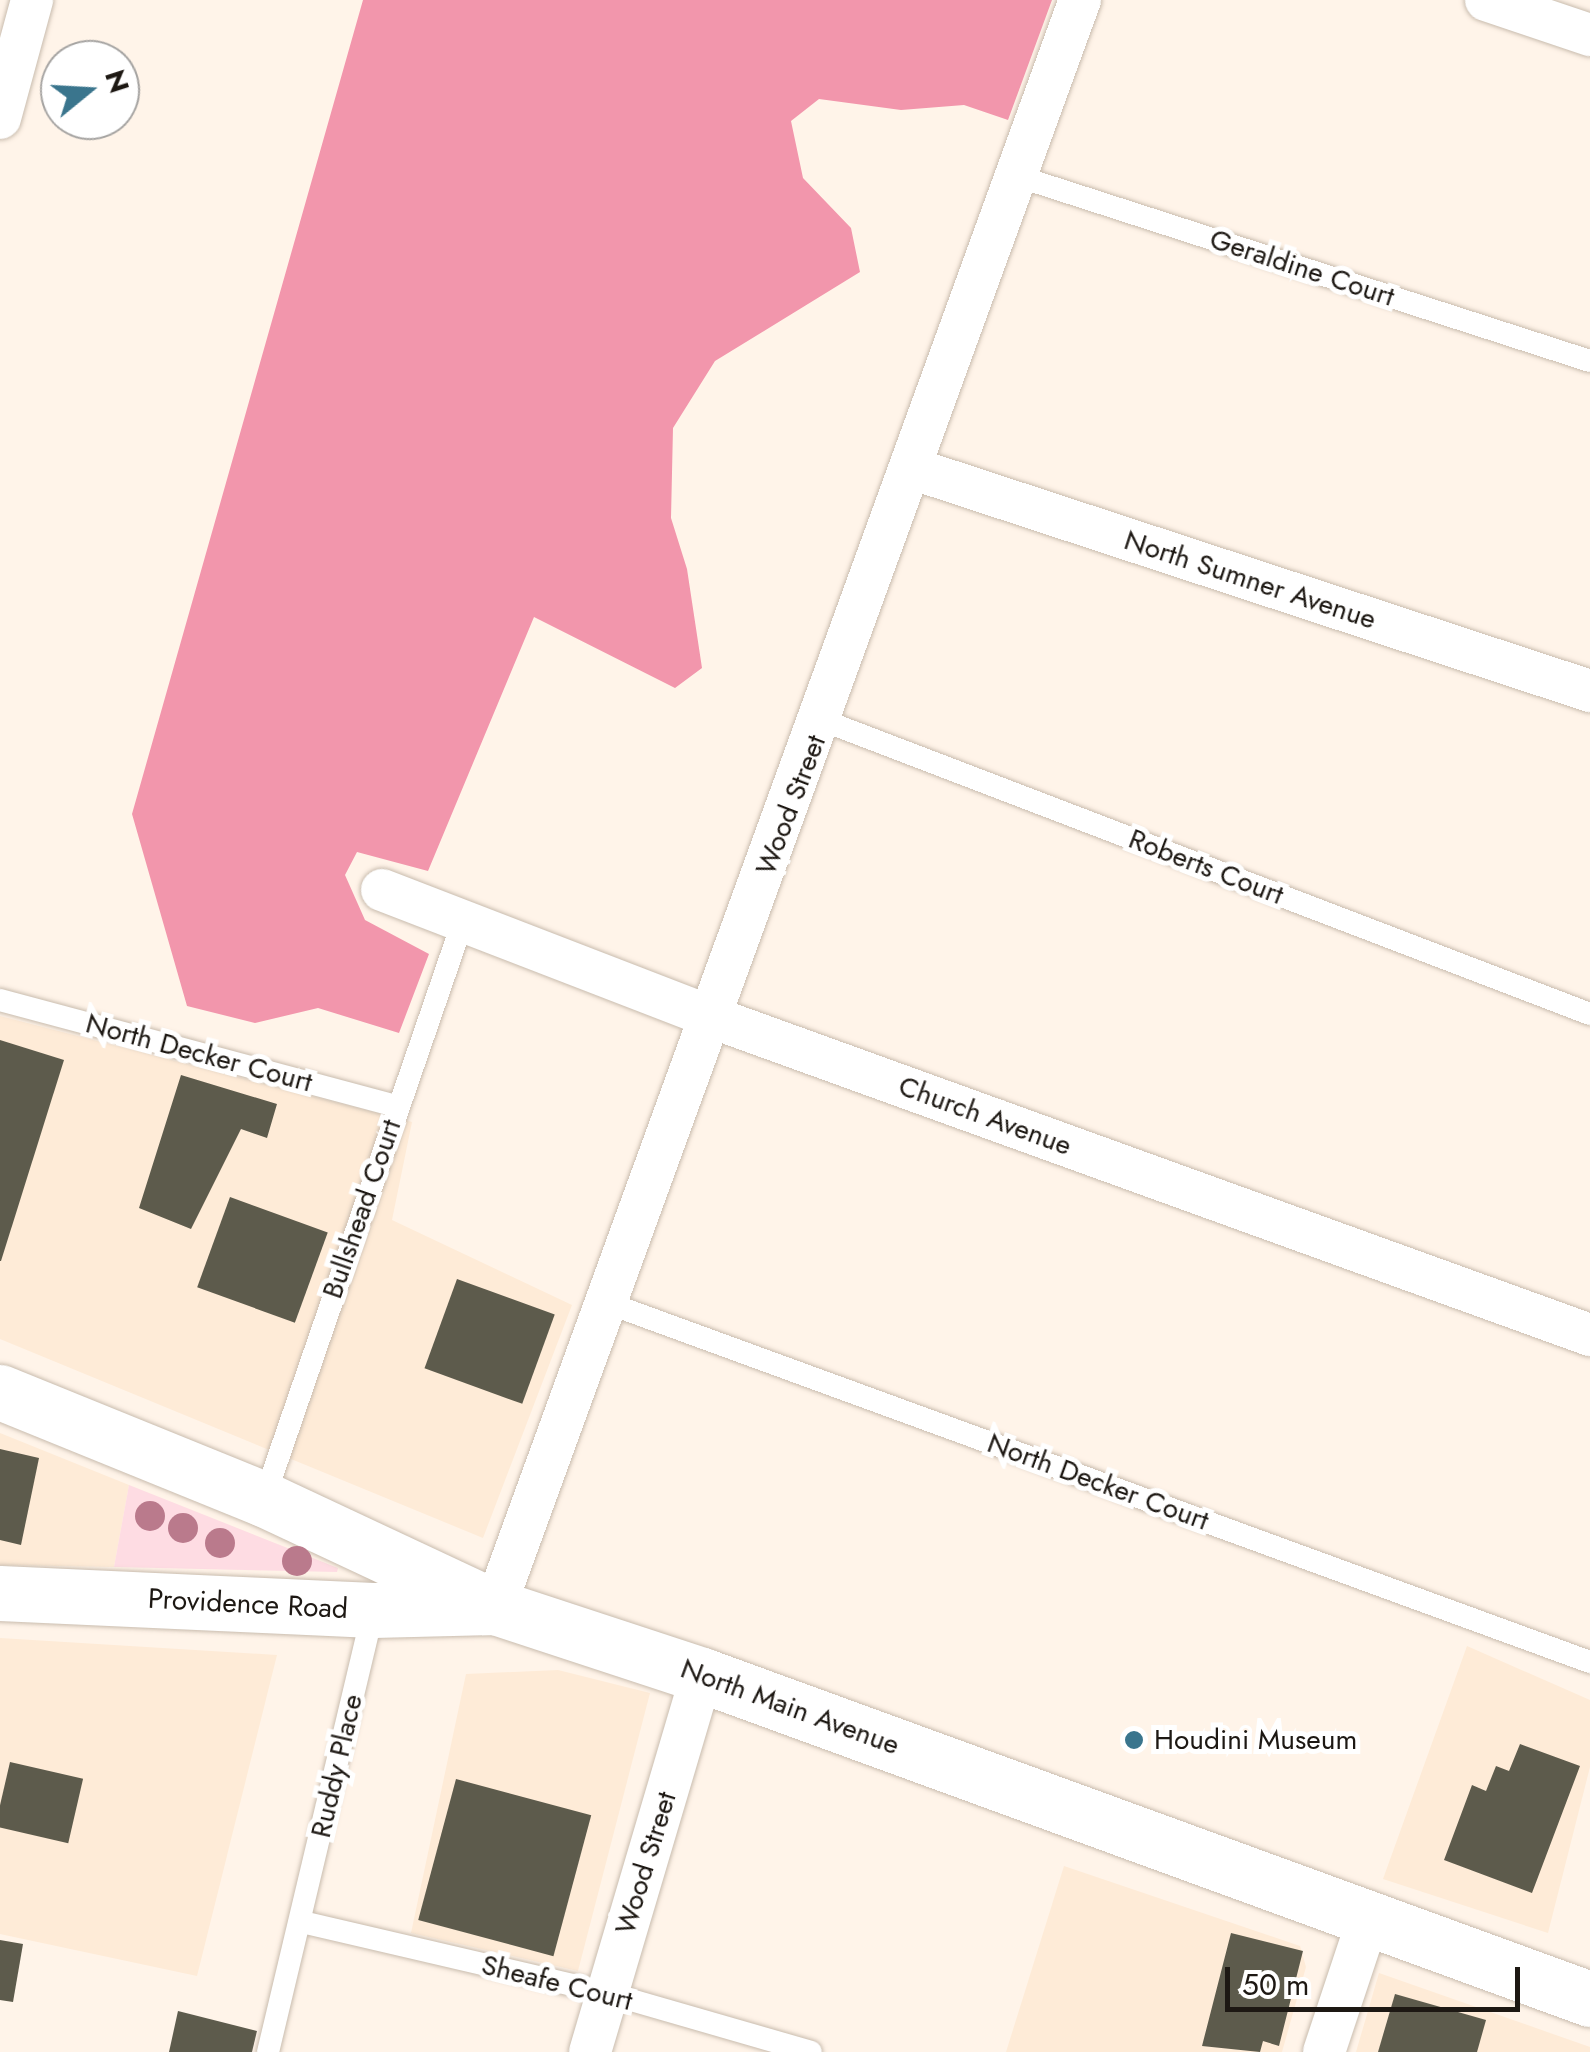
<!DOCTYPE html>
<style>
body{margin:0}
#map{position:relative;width:1590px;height:2052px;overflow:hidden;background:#fff4e9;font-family:Jost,sans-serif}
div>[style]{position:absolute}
.built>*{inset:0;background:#feebd7}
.green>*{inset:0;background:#fedce3}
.forest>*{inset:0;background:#f296ac}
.building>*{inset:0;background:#5d5b4c;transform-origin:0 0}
.roads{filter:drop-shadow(0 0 2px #c9bcae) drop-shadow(0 0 2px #c9bcae)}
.service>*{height:22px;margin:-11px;padding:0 11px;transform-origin:11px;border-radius:11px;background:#fff}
.minor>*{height:42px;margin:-21px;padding:0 21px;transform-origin:21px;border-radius:21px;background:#fff}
.secondary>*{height:55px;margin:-27.5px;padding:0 27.5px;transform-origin:27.5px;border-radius:27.5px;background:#fff}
.primary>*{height:55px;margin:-27.5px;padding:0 27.5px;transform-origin:27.5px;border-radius:27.5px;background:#fff}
.trees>*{width:30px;height:30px;margin:-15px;border-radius:50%;background:#ba7a8c}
.dots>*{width:28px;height:28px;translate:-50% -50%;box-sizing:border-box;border:5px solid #fff;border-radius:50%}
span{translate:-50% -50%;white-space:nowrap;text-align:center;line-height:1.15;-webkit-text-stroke:10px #fff;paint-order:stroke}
.street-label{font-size:28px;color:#1d1813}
.poi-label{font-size:28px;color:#1d1813}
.left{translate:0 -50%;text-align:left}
.north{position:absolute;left:40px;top:40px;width:100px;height:100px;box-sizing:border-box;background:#fff;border:2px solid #a5a3a1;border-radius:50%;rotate:72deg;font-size:28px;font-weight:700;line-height:40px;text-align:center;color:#1d1813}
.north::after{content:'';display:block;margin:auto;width:35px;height:45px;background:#3a758d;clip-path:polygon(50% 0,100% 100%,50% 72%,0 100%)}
.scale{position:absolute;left:1225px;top:1967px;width:295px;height:45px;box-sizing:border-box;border:5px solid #1d1813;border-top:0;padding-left:12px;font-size:30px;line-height:35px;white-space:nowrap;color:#1d1813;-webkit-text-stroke:8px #fff;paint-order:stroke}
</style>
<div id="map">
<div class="built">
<div style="clip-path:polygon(0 1016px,412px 1122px,392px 1220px,572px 1305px,483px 1538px,0 1339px)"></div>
<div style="clip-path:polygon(0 1433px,129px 1485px,114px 1567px,0 1565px)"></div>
<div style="clip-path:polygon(0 1638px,277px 1655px,197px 1976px,0 1934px)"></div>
<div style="clip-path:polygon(1467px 1646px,1590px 1700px,1590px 1767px,1548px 1933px,1383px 1879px)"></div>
<div style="clip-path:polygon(558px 1670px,650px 1693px,578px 1971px,411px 1933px,466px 1674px)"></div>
<div style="clip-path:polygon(1064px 1866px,1300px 1946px,1306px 1967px,1282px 2052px,1006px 2052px)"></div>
<div style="clip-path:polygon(1379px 1973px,1590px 2047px,1590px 2052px,1356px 2052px)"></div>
</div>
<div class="green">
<div style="clip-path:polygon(129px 1485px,338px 1568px,337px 1572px,114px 1567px)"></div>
</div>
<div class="forest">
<div style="clip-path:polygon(363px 0,1052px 0,1008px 120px,964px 105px,901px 110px,819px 99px,791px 121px,803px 178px,851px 228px,860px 272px,715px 361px,673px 428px,671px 518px,687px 569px,702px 668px,675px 688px,534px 617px,428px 871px,357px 852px,345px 875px,365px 920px,429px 954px,399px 1033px,318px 1008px,255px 1023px,187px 1006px,132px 814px)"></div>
</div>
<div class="building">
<div style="clip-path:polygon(0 1040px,64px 1060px,1px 1261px,0 1261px)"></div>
<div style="clip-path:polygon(181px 1075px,277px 1104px,267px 1138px,241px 1129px,191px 1229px,139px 1208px)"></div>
<div style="left:230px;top:1197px;width:104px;height:96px;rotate:20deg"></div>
<div style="left:457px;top:1279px;width:104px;height:95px;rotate:20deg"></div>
<div style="clip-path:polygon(0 1449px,39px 1458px,21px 1545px,0 1540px)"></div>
<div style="clip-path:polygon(1520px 1744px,1580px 1766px,1532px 1893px,1444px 1860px,1472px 1785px,1486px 1791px,1496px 1766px,1509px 1771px)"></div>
<div style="left:10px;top:1762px;width:75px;height:66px;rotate:13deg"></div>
<div style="left:456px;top:1779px;width:140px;height:146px;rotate:15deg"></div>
<div style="clip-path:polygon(1231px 1933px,1303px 1951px,1279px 2046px,1263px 2041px,1260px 2052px,1202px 2046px)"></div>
<div style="clip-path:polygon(0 1940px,23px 1944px,13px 2002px,0 2000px)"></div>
<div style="clip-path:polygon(1395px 1994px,1486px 2020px,1477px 2052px,1378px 2052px)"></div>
<div style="clip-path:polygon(178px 2011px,257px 2031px,252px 2052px,169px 2052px)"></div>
</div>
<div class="roads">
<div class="service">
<div style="left:1014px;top:175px;width:605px;rotate:17.9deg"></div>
<div style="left:822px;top:720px;width:822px;rotate:20.95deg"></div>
<div style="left:0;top:1000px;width:412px;rotate:15deg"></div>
<div style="left:605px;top:1302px;width:1049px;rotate:20.08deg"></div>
<div style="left:264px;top:1499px;width:611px;rotate:-71deg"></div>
<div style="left:302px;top:1922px;width:313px;rotate:13.1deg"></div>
<div style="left:607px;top:1993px;width:212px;rotate:16.1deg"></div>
<div style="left:268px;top:2052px;width:454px;rotate:-76.6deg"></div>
</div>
<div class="minor">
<div style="left:1486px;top:0;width:110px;rotate:18.6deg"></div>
<div style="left:0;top:118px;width:122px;rotate:-74.8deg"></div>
<div style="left:911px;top:468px;width:715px;rotate:18.18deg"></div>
<div style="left:382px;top:890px;width:353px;rotate:21.1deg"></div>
<div style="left:711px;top:1017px;width:935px;rotate:19.89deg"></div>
<div style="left:495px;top:1607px;width:1710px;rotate:-70deg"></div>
<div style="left:590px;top:2052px;width:393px;rotate:-73.5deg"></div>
<div style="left:1324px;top:2052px;width:142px;rotate:-71.6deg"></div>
</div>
<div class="secondary">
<div style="left:0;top:1593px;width:373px;rotate:2.6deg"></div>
<div style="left:373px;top:1610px;width:122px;rotate:-1.4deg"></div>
</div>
<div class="primary">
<div style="left:0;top:1392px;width:285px;rotate:22.1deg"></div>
<div style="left:264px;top:1499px;width:255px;rotate:25.1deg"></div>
<div style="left:495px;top:1607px;width:218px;rotate:18.2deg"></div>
<div style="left:702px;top:1675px;width:945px;rotate:20.05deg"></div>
</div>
</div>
<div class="trees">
<div style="left:150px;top:1516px"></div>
<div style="left:183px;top:1528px"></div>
<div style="left:220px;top:1543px"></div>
<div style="left:297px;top:1561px"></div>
</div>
<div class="dots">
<div style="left:1134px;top:1740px;background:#3a758d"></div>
</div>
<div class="street-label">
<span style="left:1302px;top:268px;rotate:18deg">Geraldine Court</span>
<span style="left:1250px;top:580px;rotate:18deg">North Sumner Avenue</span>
<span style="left:791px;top:805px;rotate:-69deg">Wood Street</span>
<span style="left:1206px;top:867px;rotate:21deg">Roberts Court</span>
<span style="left:199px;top:1053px;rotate:15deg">North Decker Court</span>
<span style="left:985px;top:1116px;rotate:20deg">Church Avenue</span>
<span style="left:362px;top:1209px;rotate:-71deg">Bullshead Court</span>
<span style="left:1098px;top:1482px;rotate:20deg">North Decker Court</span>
<span style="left:248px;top:1604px;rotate:3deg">Providence Road</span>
<span style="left:790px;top:1707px;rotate:20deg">North Main Avenue</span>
<span style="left:337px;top:1766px;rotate:-77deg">Ruddy Place</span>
<span style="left:646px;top:1863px;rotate:-73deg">Wood Street</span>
<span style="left:557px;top:1983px;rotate:14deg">Sheafe Court</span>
</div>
<div class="poi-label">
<span class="left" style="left:1154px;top:1740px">Houdini Museum</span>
</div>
<div class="north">N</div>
<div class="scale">50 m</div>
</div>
